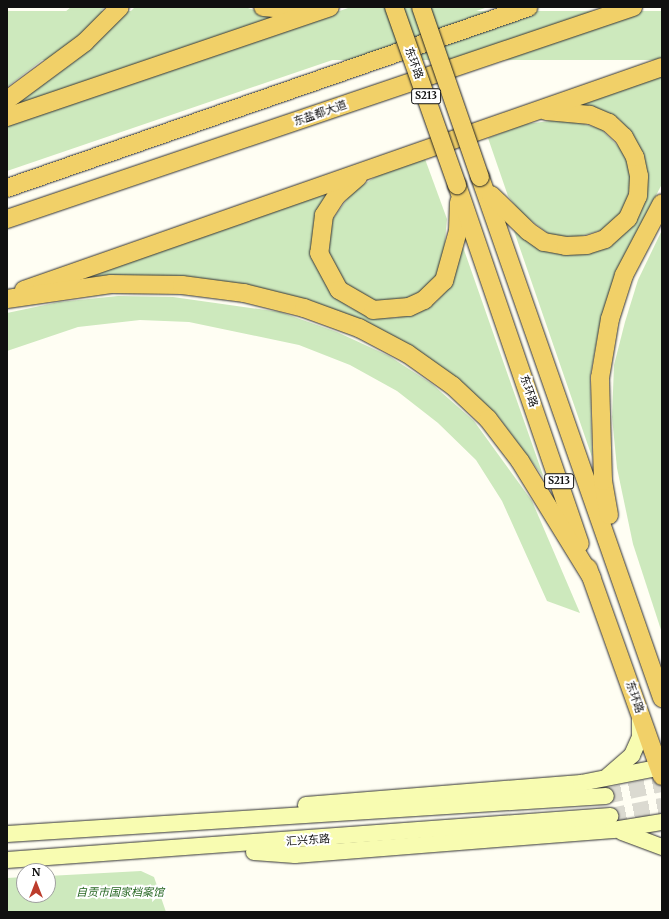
<!DOCTYPE html>
<meta charset="utf-8">
<style>
body{margin:0}
#map{position:relative;width:669px;height:919px;overflow:hidden;background:#fffef3;font-family:Merriweather,"Noto Sans SC",serif}
div>[style]{position:absolute}
.green>*{inset:0;background:#cde9bd;transform-origin:0 0}
.secondary-tunnel>*{height:16px;margin-top:-8px;transform-origin:0;background:repeating-linear-gradient(90deg,#dbdad1 0 16px,transparent 0 24px)}
.roads{filter:drop-shadow(0 0 1px #323232) drop-shadow(0 0 1px #323232)}
.secondary>*{height:16px;margin:-8px;padding:0 8px;transform-origin:8px;border-radius:8px;background:#f8fcb1}
.trunk>*{height:18px;margin:-9px;padding:0 9px;transform-origin:9px;border-radius:9px;background:#f1d068}
.bridges{filter:drop-shadow(0 0 1px #212121) drop-shadow(0 0 1px #212121)}
.trunk-bridge>*{height:18px;margin:-9px;padding:0 9px;transform-origin:9px;border-radius:9px;background:#f1d068}
span{translate:-50% -50%;white-space:nowrap;text-align:center;line-height:1.15;-webkit-text-stroke:4px #fff;paint-order:stroke}
.shield-label span{padding:1px 3px;background:#fff;border:1px solid;border-radius:3px;-webkit-text-stroke-width:0}
.shield-label{font-size:10px;color:#101010;font-weight:700}
.street-label{font-size:11px;color:#101010}
.park-label{font-size:11px;color:#256621;font-style:italic}
.frame{position:absolute;inset:0;border:8px solid #101010;pointer-events:none}
.north{position:absolute;left:16px;top:863px;width:40px;height:40px;box-sizing:border-box;background:#fff;border:1px solid #9f9f9f;border-radius:50%;rotate:0deg;font-size:11px;font-weight:700;line-height:16px;text-align:center;color:#101010}
.north::after{content:'';display:block;margin:auto;width:14px;height:18px;background:#bc3c2c;clip-path:polygon(50% 0,100% 100%,50% 72%,0 100%)}
</style>
<div id="map">
<div class="green">
<div style="clip-path:polygon(71px 7px,105px 7px,84px 28px,7px 87px,7px 55px,23px 47px)"></div>
<div style="clip-path:polygon(135px 7px,245px 7px,277px 18px,7px 111px,93px 48px)"></div>
<div style="clip-path:polygon(351px 7px,488px 7px,7px 171px,7px 126px)"></div>
<div style="left:662px;top:11px;width:49px;height:692px;rotate:90deg"></div>
<div style="clip-path:polygon(662px 74px,662px 184px,616px 272px,601px 318px,590px 377px,592px 457px,514px 231px,538px 248px,558px 253px,639px 212px,631px 133px,619px 119px,574px 104px)"></div>
<div style="clip-path:polygon(567px 119px,601px 129px,625px 153px,631px 167px,628px 202px,619px 216px,605px 229px,571px 239px,553px 237px,521px 213px,508px 196px,488px 138px,525px 124px)"></div>
<div style="clip-path:polygon(425px 159px,447px 219px,443px 263px,434px 280px,421px 291px,406px 299px,375px 302px,344px 285px,327px 254px,332px 220px,353px 191px,382px 173px)"></div>
<div style="clip-path:polygon(335px 187px,318px 210px,312px 256px,333px 294px,349px 307px,370px 317px,394px 318px,417px 313px,436px 302px,451px 285px,463px 247px,544px 478px,497px 415px,458px 380px,364px 322px,309px 300px,244px 285px,59px 281px)"></div>
<div style="clip-path:polygon(662px 230px,662px 633px,633px 544px,617px 468px,612px 417px,614px 365px,625px 322px,638px 280px)"></div>
<div style="clip-path:polygon(118px 296px,173px 297px,280px 312px,337px 332px,389px 356px,432px 384px,474px 421px,532px 501px,580px 613px,547px 601px,502px 501px,476px 460px,438px 423px,397px 391px,350px 365px,299px 345px,189px 322px,140px 320px,78px 327px,7px 351px,7px 313px,59px 302px)"></div>
<div style="clip-path:polygon(141px 871px,154px 877px,166px 912px,7px 912px,7px 878px,24px 877px,24px 895px,48px 895px,48px 876px)"></div>
</div>
<div class="secondary-tunnel">
<div style="left:606px;top:796px;width:57px;rotate:-12.1deg"></div>
<div style="left:610px;top:816px;width:53px;rotate:-10.9deg"></div>
</div>
<div class="roads">
<div class="secondary">
<div style="left:608px;top:776px;width:32px;rotate:-41deg"></div>
<div style="left:632px;top:755px;width:20px;rotate:-66deg"></div>
<div style="left:640px;top:737px;width:19px;rotate:-90deg"></div>
<div style="left:306px;top:805px;width:276px;rotate:-4.6deg"></div>
<div style="left:581px;top:783px;width:83px;rotate:-11.2deg"></div>
<div style="left:622px;top:832px;width:43px;rotate:20.6deg"></div>
<div style="left:7px;top:834px;width:600px;rotate:-3.63deg"></div>
<div style="left:254px;top:852px;width:41px;rotate:4.2deg"></div>
<div style="left:295px;top:855px;width:319px;rotate:-4.5deg"></div>
<div style="left:613px;top:830px;width:50px;rotate:-9.3deg"></div>
<div style="left:7px;top:860px;width:605px;rotate:-4.17deg"></div>
</div>
<div class="trunk">
<div style="left:263px;top:7px;width:40px;rotate:5.7deg"></div>
<div style="left:7px;top:100px;width:97px;rotate:-36.6deg"></div>
<div style="left:85px;top:42px;width:49px;rotate:-45deg"></div>
<div style="left:7px;top:117px;width:341px;rotate:-18.8deg"></div>
<div style="left:358px;top:177px;width:28px;rotate:139deg"></div>
<div style="left:337px;top:195px;width:24px;rotate:123deg"></div>
<div style="left:324px;top:215px;width:38px;rotate:97deg"></div>
<div style="left:319px;top:253px;width:42px;rotate:61.6deg"></div>
<div style="left:339px;top:290px;width:39px;rotate:30deg"></div>
<div style="left:373px;top:310px;width:36px;rotate:-5deg"></div>
<div style="left:409px;top:307px;width:17px;rotate:-25deg"></div>
<div style="left:424px;top:300px;width:28px;rotate:-44deg"></div>
<div style="left:444px;top:281px;width:52px;rotate:-74.4deg"></div>
<div style="left:458px;top:231px;width:29px;rotate:-88deg"></div>
<div style="left:480px;top:177px;width:552px;rotate:70.74deg"></div>
<div style="left:457px;top:185px;width:379px;rotate:71.1deg"></div>
<div style="left:7px;top:188px;width:552px;rotate:-19.12deg"></div>
<div style="left:491px;top:195px;width:52px;rotate:44.2deg"></div>
<div style="left:528px;top:231px;width:19px;rotate:35deg"></div>
<div style="left:544px;top:242px;width:22px;rotate:10deg"></div>
<div style="left:566px;top:246px;width:21px;rotate:-3deg"></div>
<div style="left:587px;top:245px;width:19px;rotate:-18deg"></div>
<div style="left:605px;top:239px;width:31px;rotate:-42deg"></div>
<div style="left:628px;top:218px;width:24px;rotate:-66deg"></div>
<div style="left:638px;top:196px;width:20px;rotate:-87deg"></div>
<div style="left:639px;top:176px;width:19px;rotate:-102deg"></div>
<div style="left:635px;top:157px;width:23px;rotate:-119deg"></div>
<div style="left:624px;top:137px;width:21px;rotate:-137deg"></div>
<div style="left:609px;top:123px;width:21px;rotate:-157deg"></div>
<div style="left:590px;top:115px;width:44px;rotate:-174.8deg"></div>
<div style="left:7px;top:219px;width:661px;rotate:-18.71deg"></div>
<div style="left:24px;top:290px;width:676px;rotate:-19.27deg"></div>
<div style="left:7px;top:299px;width:105px;rotate:-8.2deg"></div>
<div style="left:111px;top:284px;width:71px;rotate:0.8deg"></div>
<div style="left:182px;top:285px;width:63px;rotate:7.4deg"></div>
<div style="left:244px;top:293px;width:62px;rotate:14deg"></div>
<div style="left:304px;top:308px;width:59px;rotate:20deg"></div>
<div style="left:359px;top:328px;width:55px;rotate:28deg"></div>
<div style="left:408px;top:354px;width:55px;rotate:35.4deg"></div>
<div style="left:453px;top:386px;width:48px;rotate:43.3deg"></div>
<div style="left:488px;top:419px;width:53px;rotate:52.7deg"></div>
<div style="left:520px;top:461px;width:137px;rotate:58.4deg"></div>
<div style="left:609px;top:515px;width:35px;rotate:-100deg"></div>
<div style="left:603px;top:481px;width:103px;rotate:-91.7deg"></div>
<div style="left:600px;top:378px;width:60px;rotate:-80.4deg"></div>
<div style="left:610px;top:319px;width:46px;rotate:-72.3deg"></div>
<div style="left:624px;top:275px;width:81px;rotate:-62.2deg"></div>
<div style="left:588px;top:568px;width:221px;rotate:70.4deg"></div>
</div>
</div>
<div class="bridges">
<div class="trunk-bridge">
<div style="left:394px;top:7px;width:189px;rotate:70.5deg"></div>
<div style="left:421px;top:7px;width:180px;rotate:70.9deg"></div>
</div>
</div>
<div class="shield-label">
<span style="left:426px;top:96px">S213</span>
<span style="left:559px;top:481px">S213</span>
</div>
<div class="street-label">
<span style="left:414px;top:63px;rotate:70deg">东环路</span>
<span style="left:320px;top:113px;rotate:-19deg">东盐都大道</span>
<span style="left:529px;top:391px;rotate:71deg">东环路</span>
<span style="left:635px;top:697px;rotate:71deg">东环路</span>
<span style="left:308px;top:840px;rotate:-4deg">汇兴东路</span>
</div>
<div class="park-label">
<span style="left:120px;top:892px">自贡市国家档案馆</span>
</div>
<div class="frame"></div>
<div class="north">N</div>
</div>
